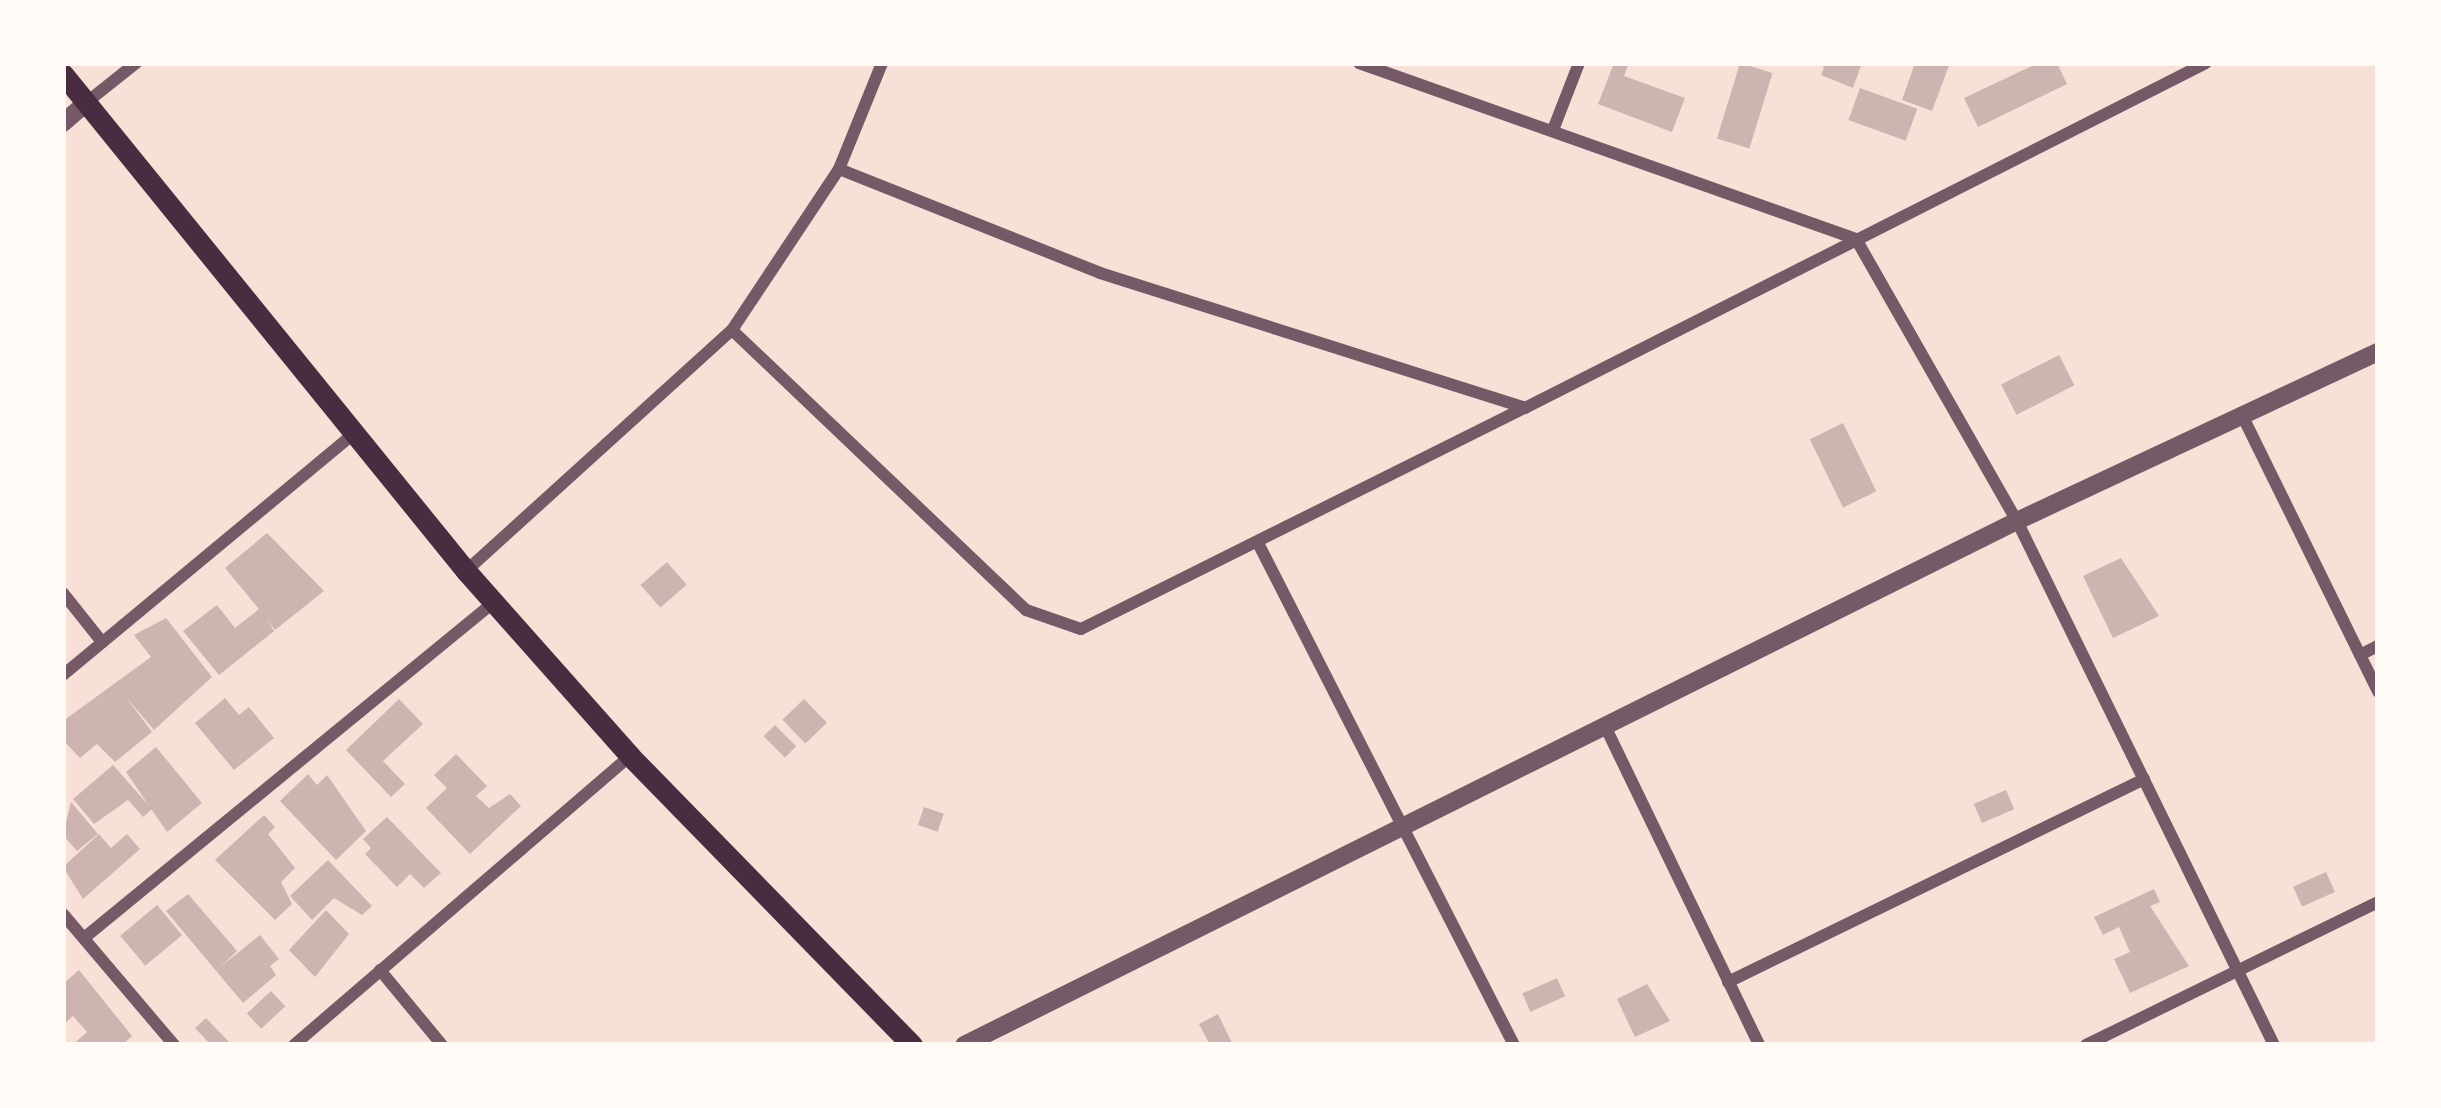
<!DOCTYPE html>
<style>
body{margin:0}
#map{position:relative;width:2441px;height:1108px;overflow:hidden;background:#f7e1d7;font-family:"Roboto Condensed",sans-serif}
div>[style]{position:absolute}
.building>*{inset:0;background:#ccb4b1;transform-origin:0 0}
.minor>*{height:12px;margin:-6px;padding:0 6px;transform-origin:6px;border-radius:6px;background:#755966}
.tertiary>*{height:18px;margin:-9px;padding:0 9px;transform-origin:9px;border-radius:9px;background:#755966}
.secondary>*{height:21px;margin:-10.5px;padding:0 10.5px;transform-origin:10.5px;border-radius:10.5px;background:#4a2c40}
span{translate:-50% -50%;white-space:nowrap;text-align:center;line-height:1.15;-webkit-text-stroke:12px #fffaf5;paint-order:stroke}
.frame{position:absolute;inset:0;border:66px solid #fffaf5;pointer-events:none}
</style>
<div id="map">
<div class="building">
<div style="clip-path:polygon(1614px 63px,1628px 65px,1624px 76px,1685px 98px,1672px 132px,1598px 104px)"></div>
<div style="left:1740px;top:63px;width:34px;height:79px;rotate:17deg"></div>
<div style="clip-path:polygon(1815px 63px,1862px 63px,1853px 88px,1821px 75px,1824px 67px)"></div>
<div style="clip-path:polygon(1915px 63px,1950px 63px,1932px 111px,1902px 100px)"></div>
<div style="clip-path:polygon(2038px 63px,2057px 63px,2067px 84px,1978px 127px,1964px 98px)"></div>
<div style="left:1860px;top:88px;width:61px;height:34px;rotate:20deg"></div>
<div style="left:2059px;top:355px;width:34px;height:65px;rotate:63deg"></div>
<div style="left:1843px;top:423px;width:76px;height:37px;rotate:64deg"></div>
<div style="clip-path:polygon(267px 533px,324px 591px,275px 630px,267px 619px,274px 631px,219px 675px,183px 631px,217px 605px,235px 628px,259px 609px,225px 568px)"></div>
<div style="clip-path:polygon(2121px 558px,2159px 616px,2113px 638px,2083px 576px)"></div>
<div style="left:667px;top:562px;width:30px;height:35px;rotate:49deg"></div>
<div style="clip-path:polygon(166px 618px,212px 677px,154px 730px,125px 696px,152px 732px,115px 762px,97px 744px,80px 758px,63px 740px,63px 721px,151px 657px,134px 635px)"></div>
<div style="clip-path:polygon(225px 698px,239px 715px,249px 707px,274px 738px,234px 770px,195px 723px)"></div>
<div style="clip-path:polygon(399px 699px,423px 724px,383px 761px,405px 784px,391px 797px,346px 750px)"></div>
<div style="left:804px;top:699px;width:33px;height:30px;rotate:46deg"></div>
<div style="left:775px;top:725px;width:30px;height:16px;rotate:45deg"></div>
<div style="clip-path:polygon(156px 747px,202px 803px,167px 832px,126px 772px)"></div>
<div style="clip-path:polygon(456px 754px,487px 786px,476px 796px,489px 808px,510px 794px,521px 806px,470px 854px,426px 808px,447px 788px,434px 775px)"></div>
<div style="clip-path:polygon(113px 765px,152px 809px,143px 817px,128px 800px,94px 824px,73px 799px)"></div>
<div style="clip-path:polygon(308px 774px,317px 785px,327px 775px,366px 831px,336px 860px,280px 801px)"></div>
<div style="left:2006px;top:790px;width:21px;height:35px;rotate:67deg"></div>
<div style="clip-path:polygon(71px 802px,98px 834px,77px 851px,63px 835px)"></div>
<div style="left:924px;top:807px;width:21px;height:19px;rotate:19deg"></div>
<div style="clip-path:polygon(264px 815px,275px 827px,268px 834px,295px 868px,281px 882px,292px 904px,275px 920px,215px 860px)"></div>
<div style="clip-path:polygon(387px 817px,441px 873px,424px 888px,410px 874px,397px 887px,365px 854px,371px 848px,363px 839px)"></div>
<div style="clip-path:polygon(99px 834px,111px 848px,127px 834px,140px 849px,83px 899px,63px 867px)"></div>
<div style="clip-path:polygon(328px 860px,372px 906px,362px 915px,334px 898px,312px 920px,290px 896px)"></div>
<div style="left:2326px;top:872px;width:22px;height:36px;rotate:66deg"></div>
<div style="clip-path:polygon(2154px 889px,2160px 902px,2150px 906px,2189px 966px,2130px 993px,2114px 959px,2130px 952px,2119px 927px,2103px 935px,2094px 917px)"></div>
<div style="clip-path:polygon(188px 894px,237px 951px,220px 967px,260px 935px,279px 959px,270px 966px,276px 975px,243px 1003px,166px 911px)"></div>
<div style="left:157px;top:905px;width:39px;height:48px;rotate:50deg"></div>
<div style="clip-path:polygon(326px 910px,349px 934px,315px 977px,289px 950px)"></div>
<div style="clip-path:polygon(79px 970px,132px 1036px,122px 1045px,72px 1045px,87px 1032px,73px 1016px,63px 1025px,63px 984px)"></div>
<div style="left:1557px;top:978px;width:20px;height:38px;rotate:66deg"></div>
<div style="clip-path:polygon(1647px 984px,1670px 1021px,1635px 1037px,1617px 999px)"></div>
<div style="left:271px;top:991px;width:21px;height:33px;rotate:47deg"></div>
<div style="clip-path:polygon(1218px 1014px,1233px 1045px,1210px 1045px,1199px 1024px)"></div>
<div style="clip-path:polygon(206px 1018px,232px 1045px,211px 1045px,195px 1028px)"></div>
</div>
<div class="minor">
<div style="left:1359px;top:63px;width:527px;rotate:19.5deg"></div>
<div style="left:1856px;top:239px;width:325px;rotate:60.3deg"></div>
<div style="left:2017px;top:521px;width:584px;rotate:63.87deg"></div>
<div style="left:87px;top:102px;width:63px;rotate:-38.5deg"></div>
<div style="left:1553px;top:130px;width:72px;rotate:-68.8deg"></div>
<div style="left:839px;top:169px;width:281px;rotate:21.7deg"></div>
<div style="left:1100px;top:273px;width:446px;rotate:17.6deg"></div>
<div style="left:1525px;top:408px;width:763px;rotate:-26.87deg"></div>
<div style="left:732px;top:330px;width:406px;rotate:43.6deg"></div>
<div style="left:1026px;top:610px;width:58px;rotate:19.1deg"></div>
<div style="left:1081px;top:629px;width:496px;rotate:-26.5deg"></div>
<div style="left:2241px;top:413px;width:311px;rotate:63.8deg"></div>
<div style="left:1259px;top:545px;width:561px;rotate:62.98deg"></div>
<div style="left:466px;top:571px;width:359px;rotate:-42.2deg"></div>
<div style="left:732px;top:330px;width:193px;rotate:-56.4deg"></div>
<div style="left:839px;top:169px;width:114px;rotate:-67.9deg"></div>
<div style="left:63px;top:593px;width:63px;rotate:51.5deg"></div>
<div style="left:2360px;top:655px;width:20px;rotate:-27deg"></div>
<div style="left:63px;top:675px;width:376px;rotate:-39.7deg"></div>
<div style="left:1605px;top:726px;width:354px;rotate:64.2deg"></div>
<div style="left:63px;top:914px;width:172px;rotate:49.7deg"></div>
<div style="left:84px;top:938px;width:530px;rotate:-39.34deg"></div>
<div style="left:380px;top:970px;width:97px;rotate:50.4deg"></div>
<div style="left:1728px;top:982px;width:463px;rotate:-26deg"></div>
<div style="left:294px;top:1045px;width:443px;rotate:-40.7deg"></div>
<div style="left:2086px;top:1045px;width:325px;rotate:-26.1deg"></div>
</div>
<div class="tertiary">
<div style="left:63px;top:123px;width:32px;rotate:-41deg"></div>
<div style="left:964px;top:1045px;width:1176px;rotate:-26.46deg"></div>
<div style="left:2017px;top:521px;width:399px;rotate:-25.1deg"></div>
</div>
<div class="secondary">
<div style="left:63px;top:74px;width:640px;rotate:50.96deg"></div>
<div style="left:466px;top:571px;width:247px;rotate:48.4deg"></div>
<div style="left:630px;top:756px;width:404px;rotate:45.7deg"></div>
</div>
<div class="frame"></div>
</div>
